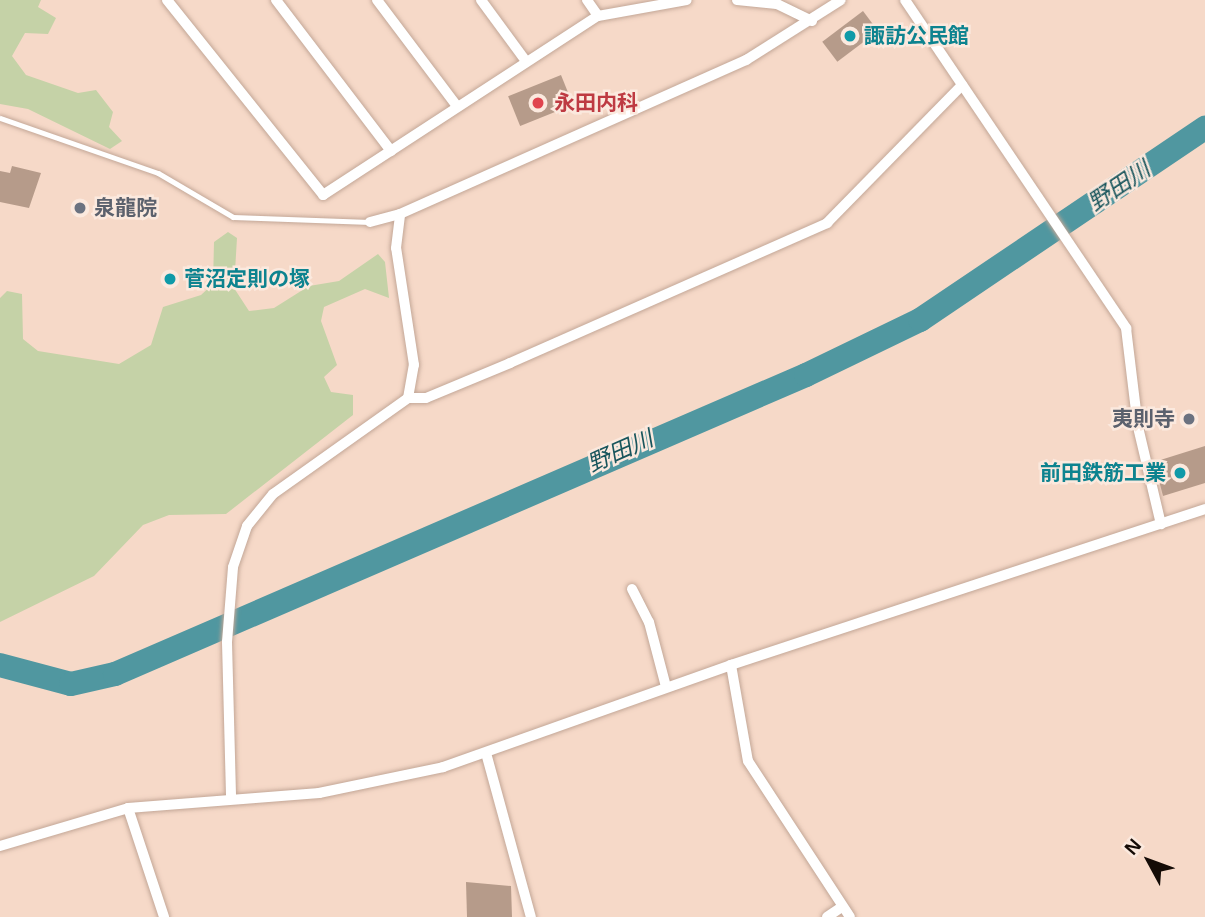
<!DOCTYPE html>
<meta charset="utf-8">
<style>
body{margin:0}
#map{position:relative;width:1205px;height:917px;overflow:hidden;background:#f6d9c8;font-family:Helvetica,"Noto Sans JP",sans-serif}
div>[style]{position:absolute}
.green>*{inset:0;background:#c5d2a7}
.river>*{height:24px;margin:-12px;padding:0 12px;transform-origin:12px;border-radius:12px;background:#5097a0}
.building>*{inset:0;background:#b69b8a;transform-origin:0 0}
.roads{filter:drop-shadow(0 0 2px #c3a797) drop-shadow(0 0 2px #c3a797)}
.service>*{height:5px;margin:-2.5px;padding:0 2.5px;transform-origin:2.5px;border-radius:2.5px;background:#fff}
.minor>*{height:10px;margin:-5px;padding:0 5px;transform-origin:5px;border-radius:5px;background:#fff}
.dots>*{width:19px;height:19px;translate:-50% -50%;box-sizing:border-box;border:4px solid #fbe9de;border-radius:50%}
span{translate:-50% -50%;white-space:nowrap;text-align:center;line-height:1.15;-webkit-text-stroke:5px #fbe9de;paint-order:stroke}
.culture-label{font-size:21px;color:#0d838f;font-weight:700}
.left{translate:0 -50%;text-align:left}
.right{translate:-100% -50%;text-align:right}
.health-label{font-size:21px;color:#be3a42;font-weight:700}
.worship-label{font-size:21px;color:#5b616d;font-weight:700}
.water-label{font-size:23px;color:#18555c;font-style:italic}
.north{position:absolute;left:1114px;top:826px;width:70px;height:70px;-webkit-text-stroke:5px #fbe9de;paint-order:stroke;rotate:311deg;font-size:19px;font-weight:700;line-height:28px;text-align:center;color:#140b06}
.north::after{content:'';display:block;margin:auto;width:24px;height:32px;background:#140b06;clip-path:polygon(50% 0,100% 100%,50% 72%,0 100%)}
</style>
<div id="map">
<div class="green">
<div style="clip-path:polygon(0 0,41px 0,38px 7px,56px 18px,48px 34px,25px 33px,12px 56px,26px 75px,78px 93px,96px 90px,113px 112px,109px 127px,122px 141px,110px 149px,28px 109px,0 104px)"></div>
<div style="clip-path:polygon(228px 232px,237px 238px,234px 288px,249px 311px,274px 308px,309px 286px,339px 281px,378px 254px,385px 262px,389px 298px,365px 289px,324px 307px,321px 321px,337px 365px,324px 377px,331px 392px,353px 395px,353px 415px,226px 514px,169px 515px,143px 525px,94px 576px,0 622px,0 298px,7px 291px,22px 294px,23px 339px,38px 351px,119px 364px,151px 345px,163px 307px,201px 295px,213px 284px,214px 242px)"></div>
</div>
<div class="river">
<div style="left:0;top:665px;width:73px;rotate:15deg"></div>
<div style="left:71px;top:684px;width:45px;rotate:-12.8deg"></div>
<div style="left:115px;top:674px;width:753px;rotate:-23.4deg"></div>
<div style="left:806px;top:375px;width:127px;rotate:-25.8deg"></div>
<div style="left:920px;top:320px;width:344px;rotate:-34deg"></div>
</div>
<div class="building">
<div style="left:863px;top:11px;width:25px;height:51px;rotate:53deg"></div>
<div style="left:561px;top:75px;width:32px;height:57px;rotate:68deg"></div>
<div style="clip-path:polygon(12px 166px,41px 173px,29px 208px,0 202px,0 171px,10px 173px)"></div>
<div style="clip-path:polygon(1205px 446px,1205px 483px,1163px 496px,1154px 462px)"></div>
<div style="clip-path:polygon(466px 882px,511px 886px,512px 917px,467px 917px)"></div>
</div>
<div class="roads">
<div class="service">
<div style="left:0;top:118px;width:167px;rotate:19.2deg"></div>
<div style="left:158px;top:173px;width:87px;rotate:30.4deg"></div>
<div style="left:233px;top:217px;width:137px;rotate:2.1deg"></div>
</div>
<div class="minor">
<div style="left:167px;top:0;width:250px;rotate:51.3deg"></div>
<div style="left:323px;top:195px;width:328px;rotate:-33.1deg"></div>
<div style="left:598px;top:16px;width:90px;rotate:-10.2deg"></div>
<div style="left:276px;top:0;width:190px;rotate:52.7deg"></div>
<div style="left:377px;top:0;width:133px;rotate:53deg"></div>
<div style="left:481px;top:0;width:74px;rotate:53.7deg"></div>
<div style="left:587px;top:0;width:19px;rotate:55deg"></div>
<div style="left:737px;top:0;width:40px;rotate:5.7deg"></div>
<div style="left:777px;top:4px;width:39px;rotate:26deg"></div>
<div style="left:905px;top:0;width:396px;rotate:56deg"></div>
<div style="left:1126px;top:328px;width:100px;rotate:83.1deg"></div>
<div style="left:1138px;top:427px;width:100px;rotate:76.7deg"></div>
<div style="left:370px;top:222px;width:31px;rotate:-15deg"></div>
<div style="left:408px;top:398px;width:18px"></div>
<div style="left:426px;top:398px;width:91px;rotate:-22.6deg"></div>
<div style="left:510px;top:363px;width:347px;rotate:-23.8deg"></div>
<div style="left:827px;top:223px;width:193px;rotate:-45.6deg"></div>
<div style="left:632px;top:589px;width:37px;rotate:63deg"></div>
<div style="left:649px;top:622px;width:67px;rotate:75.3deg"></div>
<div style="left:731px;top:665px;width:97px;rotate:80deg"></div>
<div style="left:748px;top:761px;width:186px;rotate:56.8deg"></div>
<div style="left:486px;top:753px;width:170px;rotate:74.7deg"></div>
<div style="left:231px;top:795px;width:153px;rotate:-91.5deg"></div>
<div style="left:227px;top:642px;width:75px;rotate:-85.4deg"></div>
<div style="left:233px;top:567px;width:43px;rotate:-71.1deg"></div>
<div style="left:247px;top:526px;width:41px;rotate:-50.9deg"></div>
<div style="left:273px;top:494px;width:166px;rotate:-35.4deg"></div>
<div style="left:408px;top:398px;width:34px;rotate:-80deg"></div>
<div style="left:414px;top:365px;width:118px;rotate:-98.7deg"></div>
<div style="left:396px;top:248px;width:34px;rotate:-83deg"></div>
<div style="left:400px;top:214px;width:379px;rotate:-24deg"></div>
<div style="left:746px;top:60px;width:112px;rotate:-32.3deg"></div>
<div style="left:128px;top:808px;width:115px;rotate:71.7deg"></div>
<div style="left:0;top:846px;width:134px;rotate:-16.5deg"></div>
<div style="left:128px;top:808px;width:192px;rotate:-4.5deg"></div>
<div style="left:319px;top:793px;width:127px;rotate:-11.8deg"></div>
<div style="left:443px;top:767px;width:306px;rotate:-19.5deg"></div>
<div style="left:731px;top:665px;width:499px;rotate:-18.2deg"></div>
<div style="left:827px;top:917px;width:18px;rotate:-34deg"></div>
</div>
</div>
<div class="dots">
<div style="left:850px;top:36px;background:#0f9aa8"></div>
<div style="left:538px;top:103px;background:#e0444e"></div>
<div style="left:80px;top:208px;background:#6b7280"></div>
<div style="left:170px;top:279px;background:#0f9aa8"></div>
<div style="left:1189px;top:419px;background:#6b7280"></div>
<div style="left:1180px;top:473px;background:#0f9aa8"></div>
</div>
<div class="culture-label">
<span class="left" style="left:864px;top:36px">諏訪公民館</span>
<span class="left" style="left:184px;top:279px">菅沼定則の塚</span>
<span class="right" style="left:1166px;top:473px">前田鉄筋工業</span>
</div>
<div class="health-label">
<span class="left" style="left:554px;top:103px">永田内科</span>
</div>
<div class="worship-label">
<span class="left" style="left:94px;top:208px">泉龍院</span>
<span class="right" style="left:1175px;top:419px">夷則寺</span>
</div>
<div class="water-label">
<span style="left:1119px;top:186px;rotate:-34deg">野田川</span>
<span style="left:620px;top:451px;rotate:-24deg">野田川</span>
</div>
<div class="north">N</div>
</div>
